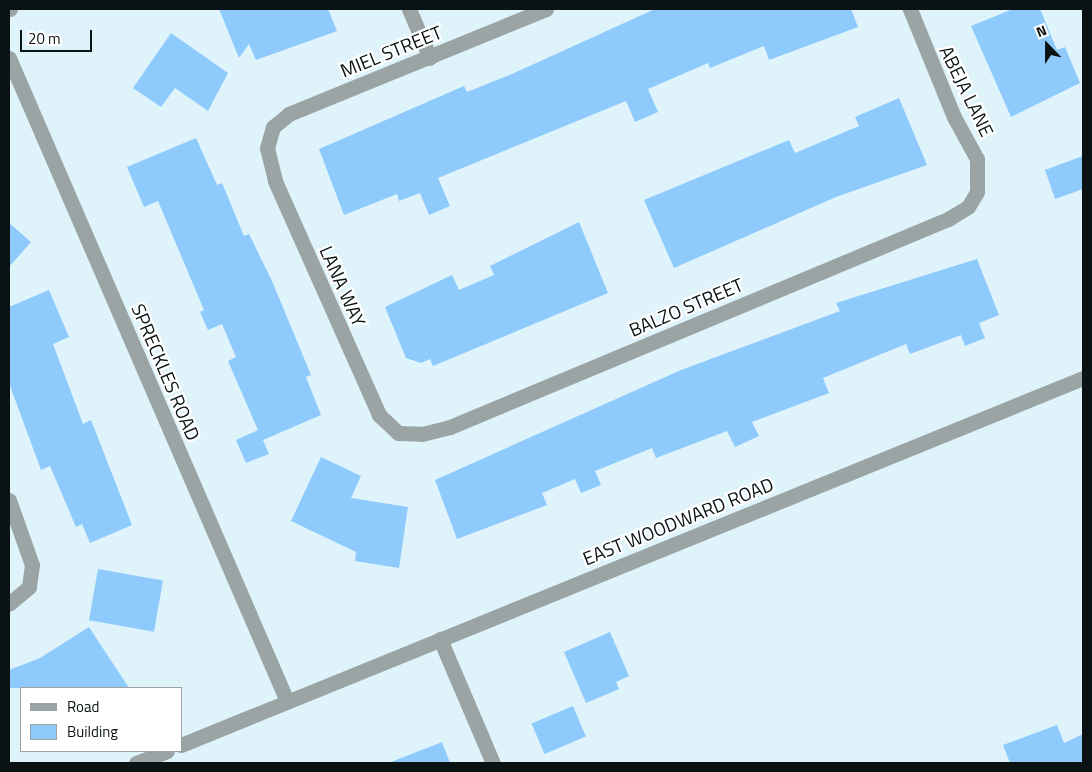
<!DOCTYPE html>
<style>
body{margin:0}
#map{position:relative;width:1092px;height:772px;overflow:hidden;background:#dff3fb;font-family:"Titillium Web",sans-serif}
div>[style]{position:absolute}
.building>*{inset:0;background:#8ecbfc;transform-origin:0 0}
.minor>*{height:15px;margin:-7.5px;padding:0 7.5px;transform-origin:7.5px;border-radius:7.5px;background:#9ba4a5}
span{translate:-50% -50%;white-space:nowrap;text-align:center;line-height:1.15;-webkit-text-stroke:4.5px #fff;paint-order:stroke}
.street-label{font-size:19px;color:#0b1214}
.frame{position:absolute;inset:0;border:10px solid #0b1214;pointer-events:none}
.legend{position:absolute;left:20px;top:687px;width:162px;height:65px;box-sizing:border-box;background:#fff;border:1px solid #9da0a1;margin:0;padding:6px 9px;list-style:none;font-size:15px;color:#0b1214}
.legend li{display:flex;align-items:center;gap:10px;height:25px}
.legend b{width:25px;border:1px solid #9da0a1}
.north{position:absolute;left:1022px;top:20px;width:50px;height:50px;-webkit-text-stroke:4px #fff;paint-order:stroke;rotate:338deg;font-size:14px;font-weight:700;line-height:20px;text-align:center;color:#0b1214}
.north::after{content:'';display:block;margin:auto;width:18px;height:22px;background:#0b1214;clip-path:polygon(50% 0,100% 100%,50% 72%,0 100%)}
.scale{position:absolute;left:20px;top:30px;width:72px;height:22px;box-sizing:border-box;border:2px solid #0b1214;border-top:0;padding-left:6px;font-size:15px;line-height:18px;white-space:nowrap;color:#0b1214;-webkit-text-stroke:4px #fff;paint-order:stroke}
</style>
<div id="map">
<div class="building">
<div style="clip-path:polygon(219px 9px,328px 9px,337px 31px,256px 60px,249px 44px,239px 58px)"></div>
<div style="clip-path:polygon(655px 9px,851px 9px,858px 27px,769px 60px,764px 46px,710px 68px,708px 63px,648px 89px,658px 112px,635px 122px,626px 101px,438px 178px,450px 206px,429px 215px,420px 193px,399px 201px,397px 194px,344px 215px,319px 149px,464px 86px,467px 92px,512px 74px)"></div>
<div style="clip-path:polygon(1013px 9px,1040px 9px,1057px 50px,1065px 47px,1080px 83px,1011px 117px,971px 26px)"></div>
<div style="clip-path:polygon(171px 33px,228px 73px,208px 111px,175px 88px,161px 107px,133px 88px)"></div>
<div style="clip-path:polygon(899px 98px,927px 165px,836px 197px,674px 268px,644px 200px,789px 140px,795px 153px,859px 126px,855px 117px)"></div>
<div style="clip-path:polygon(196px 138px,217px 185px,222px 183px,244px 236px,249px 234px,272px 281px,311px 375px,306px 377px,321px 415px,263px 440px,269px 454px,246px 463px,236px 440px,258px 430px,228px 361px,236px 357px,222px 324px,208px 330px,200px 312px,204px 310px,158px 201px,144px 207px,127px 167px)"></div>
<div style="clip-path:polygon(1083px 156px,1083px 189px,1055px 199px,1045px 170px)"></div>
<div style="clip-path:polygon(579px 222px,608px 293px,433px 366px,430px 359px,421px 363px,406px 358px,385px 307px,452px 275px,459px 290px,494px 275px,490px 266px)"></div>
<div style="clip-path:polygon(9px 223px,31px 242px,9px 267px)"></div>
<div style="clip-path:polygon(977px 259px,999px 315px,979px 323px,985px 338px,965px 346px,961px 335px,910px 354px,906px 344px,823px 378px,829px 393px,752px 422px,759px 436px,735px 447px,727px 431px,656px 458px,652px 448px,595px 471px,601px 485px,581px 493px,575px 479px,542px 493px,547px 505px,457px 539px,435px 480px,681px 370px,840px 311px,836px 303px)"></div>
<div style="clip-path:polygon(49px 290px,69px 337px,53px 344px,83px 424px,91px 420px,132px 525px,90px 543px,82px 524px,76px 527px,50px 466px,41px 470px,9px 383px,9px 307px)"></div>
<div style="clip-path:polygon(321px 457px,361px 476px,351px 498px,408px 507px,399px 568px,355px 561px,356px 552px,291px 521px)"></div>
<div style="left:98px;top:569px;width:66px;height:52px;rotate:10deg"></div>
<div style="clip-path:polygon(89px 627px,129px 688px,9px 688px,9px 670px,40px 658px)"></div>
<div style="clip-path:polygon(610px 632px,629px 676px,616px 682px,619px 689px,586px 703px,564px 652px)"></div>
<div style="left:573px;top:706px;width:33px;height:45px;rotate:67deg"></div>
<div style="clip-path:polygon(1057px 725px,1064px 743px,1083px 734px,1083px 763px,1010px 763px,1003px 745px)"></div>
<div style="clip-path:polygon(442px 742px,450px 763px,392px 763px,391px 762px)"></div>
</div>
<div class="minor">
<div style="left:9px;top:9px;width:1px"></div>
<div style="left:409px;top:9px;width:53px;rotate:66.8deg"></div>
<div style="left:546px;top:9px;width:278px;rotate:157.8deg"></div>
<div style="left:289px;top:114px;width:21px;rotate:141deg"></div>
<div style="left:273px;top:127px;width:22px;rotate:106deg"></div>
<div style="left:267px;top:148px;width:34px;rotate:76deg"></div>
<div style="left:275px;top:181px;width:256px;rotate:66deg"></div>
<div style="left:379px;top:415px;width:26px;rotate:43deg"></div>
<div style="left:398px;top:433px;width:24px;rotate:2deg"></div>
<div style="left:422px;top:434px;width:29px;rotate:-14deg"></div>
<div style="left:450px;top:427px;width:540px;rotate:-22.67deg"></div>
<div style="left:948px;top:219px;width:23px;rotate:-31deg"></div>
<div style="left:968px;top:207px;width:17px;rotate:-59deg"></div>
<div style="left:977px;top:192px;width:33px;rotate:-90deg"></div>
<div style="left:977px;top:159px;width:48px;rotate:-118.7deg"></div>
<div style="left:954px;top:117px;width:117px;rotate:-112.2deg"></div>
<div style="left:9px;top:58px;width:701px;rotate:66.62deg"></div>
<div style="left:9px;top:500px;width:69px;rotate:70.5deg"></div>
<div style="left:32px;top:565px;width:22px;rotate:98deg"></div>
<div style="left:29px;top:587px;width:26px;rotate:140deg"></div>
<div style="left:440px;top:639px;width:135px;rotate:66.9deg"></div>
<div style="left:181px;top:745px;width:974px;rotate:-22.14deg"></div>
<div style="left:136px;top:763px;width:33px;rotate:-21deg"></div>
</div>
<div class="street-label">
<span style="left:391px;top:51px;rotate:-22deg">MIEL STREET</span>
<span style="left:967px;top:91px;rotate:64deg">ABEJA LANE</span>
<span style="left:343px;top:286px;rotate:66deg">LANA WAY</span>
<span style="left:686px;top:307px;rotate:-23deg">BALZO STREET</span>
<span style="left:166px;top:372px;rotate:67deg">SPRECKLES ROAD</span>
<span style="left:678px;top:521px;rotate:-22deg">EAST WOODWARD ROAD</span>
</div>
<div class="frame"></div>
<ul class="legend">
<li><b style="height:6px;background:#9ba4a5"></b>Road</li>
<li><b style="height:14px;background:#8ecbfc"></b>Building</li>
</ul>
<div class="north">N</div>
<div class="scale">20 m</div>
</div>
